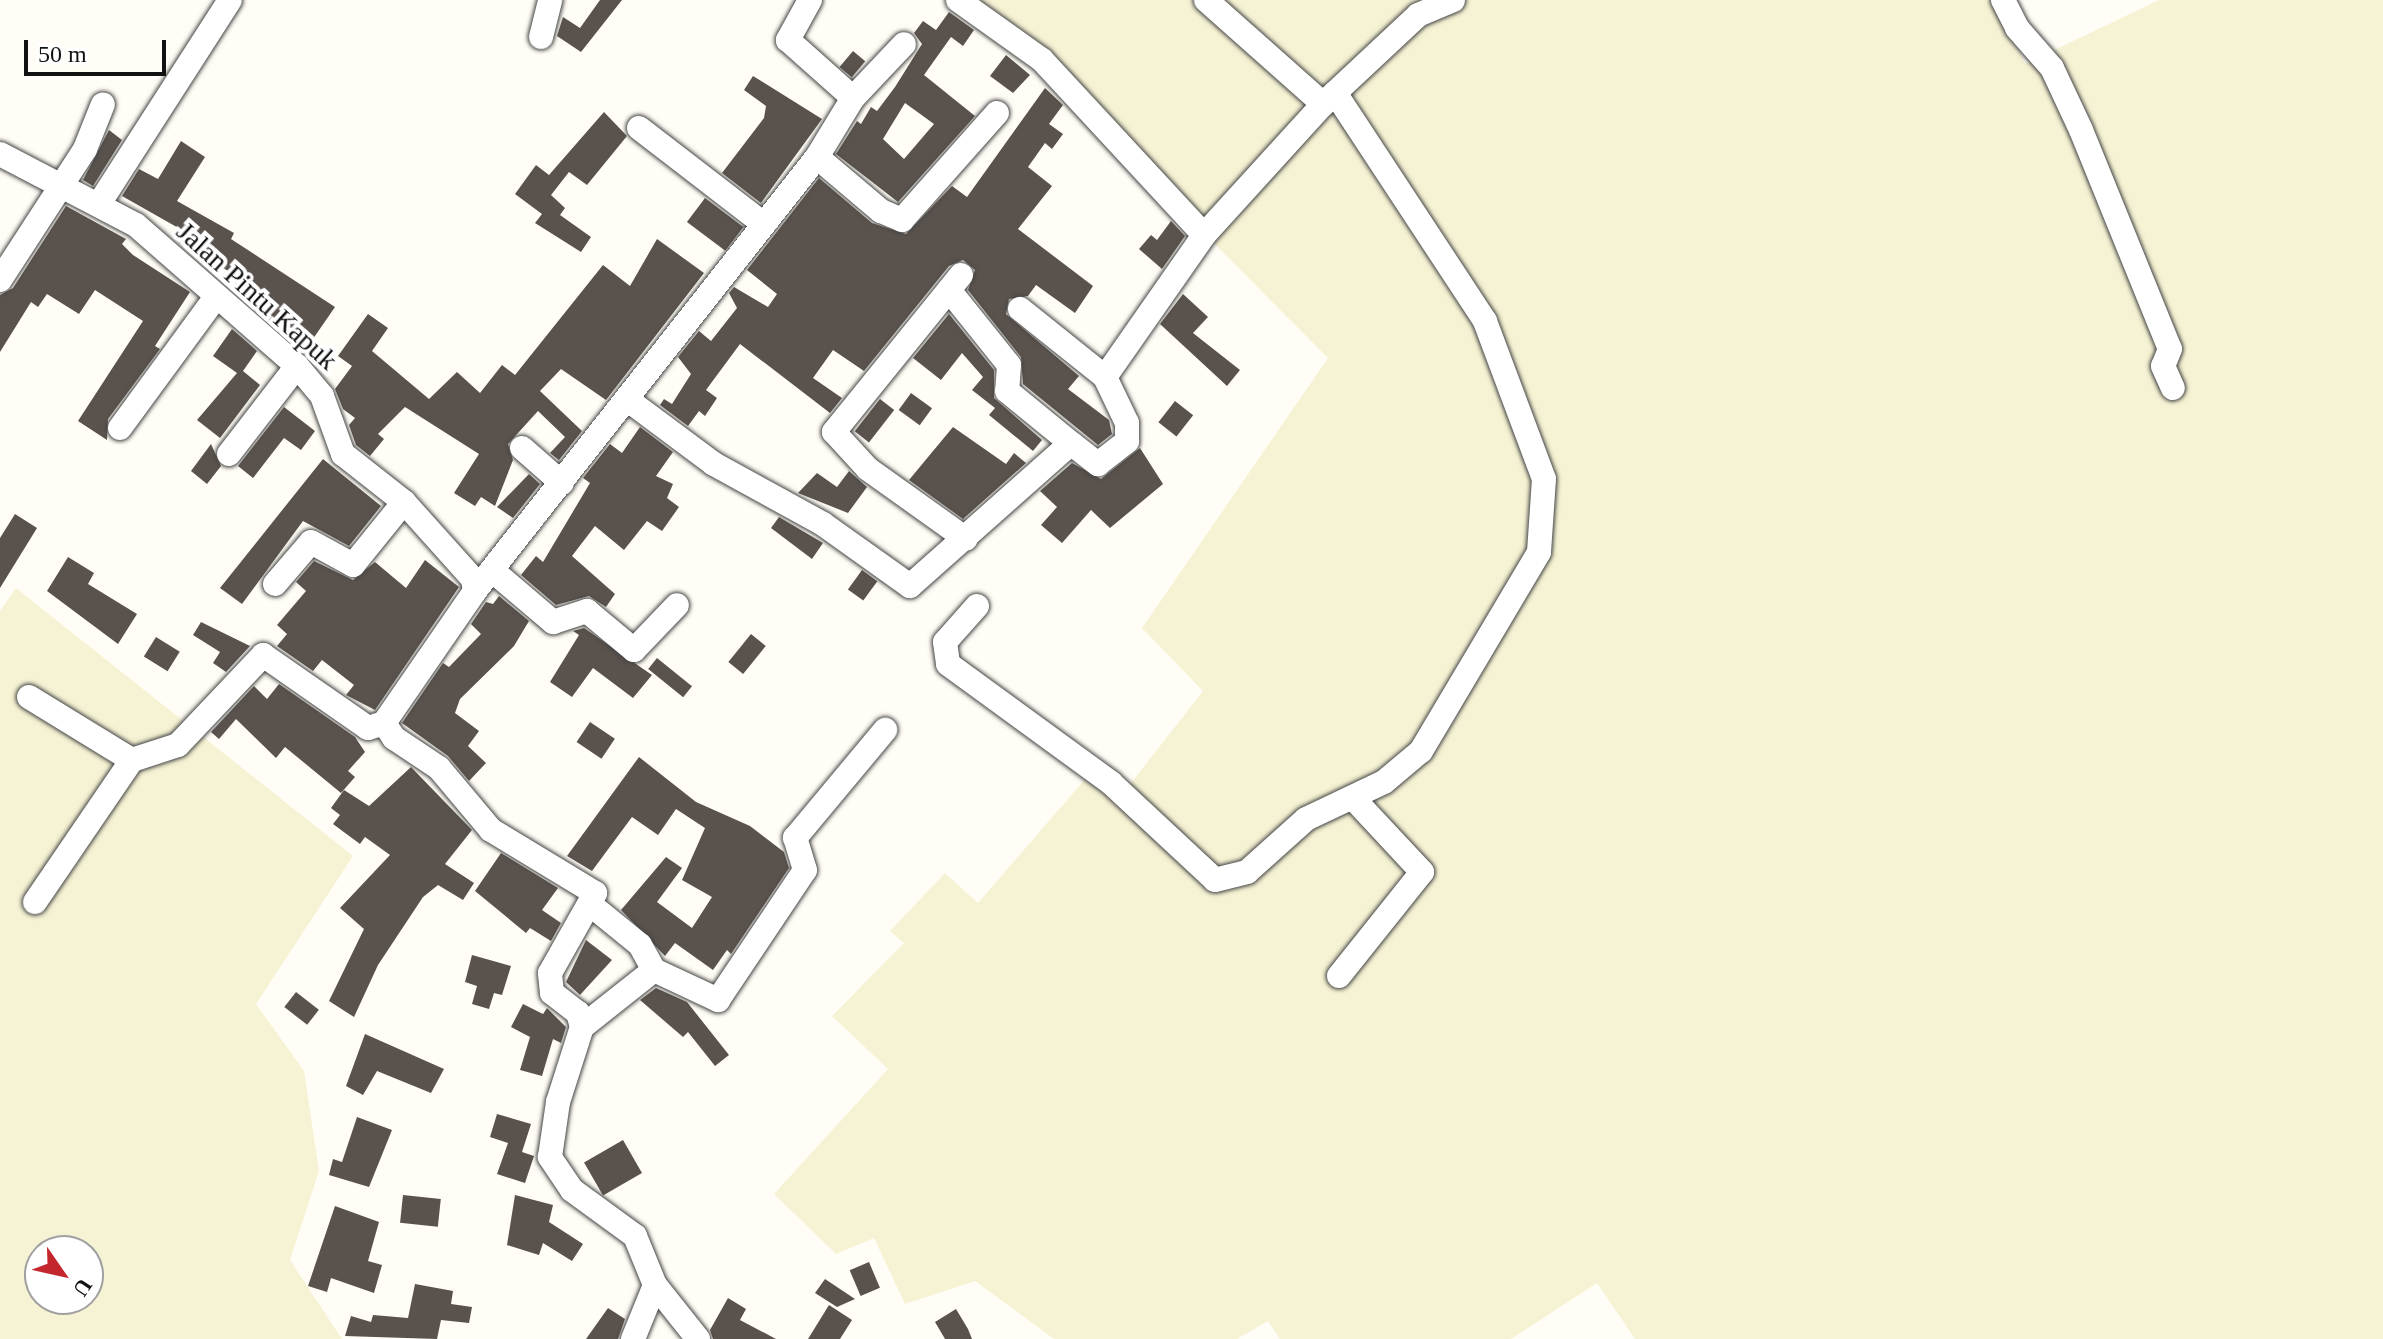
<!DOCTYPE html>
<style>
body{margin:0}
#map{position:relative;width:2383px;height:1339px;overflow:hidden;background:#fffdf5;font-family:"Times New Roman",serif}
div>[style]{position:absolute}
.farmland>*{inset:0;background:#f6f3d4}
.building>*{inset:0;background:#5a524d;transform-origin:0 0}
.roads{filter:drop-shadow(0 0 2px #444) drop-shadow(0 0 2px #444)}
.minor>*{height:24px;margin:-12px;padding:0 12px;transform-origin:12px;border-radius:12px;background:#fff}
span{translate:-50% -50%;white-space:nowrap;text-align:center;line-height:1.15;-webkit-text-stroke:8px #fff;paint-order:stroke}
.street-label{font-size:28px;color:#111}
.north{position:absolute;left:24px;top:1235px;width:80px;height:80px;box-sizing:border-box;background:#fff;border:2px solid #a0a0a0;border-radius:50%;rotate:124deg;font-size:22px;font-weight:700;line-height:32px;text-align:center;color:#111}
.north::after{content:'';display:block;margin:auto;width:28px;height:36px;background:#c4262e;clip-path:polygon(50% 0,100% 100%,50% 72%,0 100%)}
.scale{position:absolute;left:24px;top:40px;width:142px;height:36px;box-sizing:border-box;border:4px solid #111;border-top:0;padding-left:10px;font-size:24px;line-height:28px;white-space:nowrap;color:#111;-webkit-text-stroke:6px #fff;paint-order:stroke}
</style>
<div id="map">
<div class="farmland">
<div style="clip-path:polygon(972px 0,1996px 0,2025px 64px,2159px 0,2383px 0,2383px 1339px,1635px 1339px,1597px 1283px,1511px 1339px,1280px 1339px,1268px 1321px,1237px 1339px,1054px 1339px,975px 1281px,905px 1304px,874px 1238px,836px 1254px,774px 1194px,888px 1069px,832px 1016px,904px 943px,890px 931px,945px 873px,978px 903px,1093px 770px,1124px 792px,1203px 691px,1142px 628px,1328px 358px)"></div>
<div style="clip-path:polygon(evenodd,16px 588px,353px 856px,256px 1004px,304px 1071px,319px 1171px,290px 1260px,342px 1339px,0 1339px,0 611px,16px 588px,40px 1251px,88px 1251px,88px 1299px,40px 1299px,40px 1251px)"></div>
</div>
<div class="building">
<div style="clip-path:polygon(600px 0,622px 0,581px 52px,557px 36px,563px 17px,580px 28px)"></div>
<div style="clip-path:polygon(evenodd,949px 12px,974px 30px,963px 46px,951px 37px,924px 75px,975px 116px,898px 202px,836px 154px,857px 121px,861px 124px,871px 107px,877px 111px,895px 87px,922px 44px,914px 33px,923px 21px,936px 30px,949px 12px,905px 103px,934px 124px,904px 159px,883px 139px,905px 103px)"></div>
<div style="left:853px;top:51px;width:16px;height:21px;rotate:40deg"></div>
<div style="clip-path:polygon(1006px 55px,1030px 75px,1013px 93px,990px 76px)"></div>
<div style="clip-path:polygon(753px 76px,822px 119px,761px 203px,722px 173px,764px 118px,766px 106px,744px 90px)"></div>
<div style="clip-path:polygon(1045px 88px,1063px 105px,1049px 124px,1063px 134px,1052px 149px,1045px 143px,1028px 167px,1052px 186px,1018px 229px,1093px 286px,1075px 313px,1036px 285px,1028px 296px,1009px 299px,1006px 314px,1079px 376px,1068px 389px,1109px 420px,1112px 434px,1098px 445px,1023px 384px,1021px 357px,968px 290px,975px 270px,963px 260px,949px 266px,864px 371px,833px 350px,813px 378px,842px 398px,830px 413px,740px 344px,706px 390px,717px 398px,705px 416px,699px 411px,688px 426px,660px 405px,664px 399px,672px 404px,691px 374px,678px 357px,699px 331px,711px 341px,737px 308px,729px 293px,734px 287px,768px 307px,777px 294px,747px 270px,819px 178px,872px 223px,906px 234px,952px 186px,967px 197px)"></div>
<div style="clip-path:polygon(604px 112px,627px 136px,587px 185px,569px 172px,551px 195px,565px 208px,560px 215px,591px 237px,581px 252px,535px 223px,542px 214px,515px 194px,536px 165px,549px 175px)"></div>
<div style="clip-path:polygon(109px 130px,122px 140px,93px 186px,83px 180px)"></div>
<div style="clip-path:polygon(181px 141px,205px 157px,177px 201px,234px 233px,231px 239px,335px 307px,306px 349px,263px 316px,268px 309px,228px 283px,234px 274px,182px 246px,189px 234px,122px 196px,139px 169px,158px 179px)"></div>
<div style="left:705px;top:198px;width:48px;height:30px;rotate:37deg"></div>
<div style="clip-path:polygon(66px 206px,126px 239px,122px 244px,133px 255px,190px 292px,155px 346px,160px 349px,108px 419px,107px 440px,78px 421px,143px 321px,95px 290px,79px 314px,47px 294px,38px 307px,31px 302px,0 352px,0 295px,13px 288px)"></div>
<div style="clip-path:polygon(1171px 221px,1185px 236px,1162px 269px,1139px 249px,1151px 235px,1157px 240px)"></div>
<div style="clip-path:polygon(657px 239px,704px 273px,606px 400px,561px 369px,540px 391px,582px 431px,559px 460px,550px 453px,565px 437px,538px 411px,508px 444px,513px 460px,495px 506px,481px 497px,475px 506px,454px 493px,479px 454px,405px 407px,378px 434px,384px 439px,370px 456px,356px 445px,349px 425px,355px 418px,343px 409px,335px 389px,352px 366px,338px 356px,368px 314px,388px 328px,372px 351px,429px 399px,457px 372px,480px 393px,502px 365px,515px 375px,603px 265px,630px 286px)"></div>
<div style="clip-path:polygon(1183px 294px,1208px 317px,1193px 333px,1240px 370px,1227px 386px,1160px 324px)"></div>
<div style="clip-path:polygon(949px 314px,994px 370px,994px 398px,1042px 440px,1033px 451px,989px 415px,995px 408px,972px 390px,983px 377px,962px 353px,941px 380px,913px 358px)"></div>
<div style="clip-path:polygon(232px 329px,257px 351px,243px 371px,260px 385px,220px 438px,197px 420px,237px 373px,213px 356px)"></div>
<div style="left:911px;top:393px;width:26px;height:21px;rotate:36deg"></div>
<div style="left:880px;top:399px;width:18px;height:41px;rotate:38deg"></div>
<div style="left:1175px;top:401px;width:23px;height:27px;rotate:38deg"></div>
<div style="clip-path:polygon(284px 407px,315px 431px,301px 450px,284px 438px,253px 478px,238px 466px)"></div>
<div style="clip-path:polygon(640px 427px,673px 452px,656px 476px,673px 484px,667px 498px,679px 507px,662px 531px,647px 521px,624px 550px,595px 526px,572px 556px,615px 594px,606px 607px,589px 596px,556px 605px,521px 575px,536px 556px,543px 562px,590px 483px,583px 478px,610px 444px,622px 453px)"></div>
<div style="clip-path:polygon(953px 427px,1006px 464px,1014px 453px,1026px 463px,963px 519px,909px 480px)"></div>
<div style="clip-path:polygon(211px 444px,221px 466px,207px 484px,191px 471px)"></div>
<div style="clip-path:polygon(1140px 448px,1163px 484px,1110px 528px,1091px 510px,1062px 543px,1041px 525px,1057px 507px,1040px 491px,1072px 463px,1101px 479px)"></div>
<div style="clip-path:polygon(323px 459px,381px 506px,349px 546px,303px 521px,242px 604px,220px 588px)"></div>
<div style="clip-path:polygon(849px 471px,867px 487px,848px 513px,798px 493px,817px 473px,837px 487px)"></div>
<div style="clip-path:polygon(529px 474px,540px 484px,513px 518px,497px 507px)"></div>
<div style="clip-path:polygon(15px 514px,37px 528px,0 588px,0 538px)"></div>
<div style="clip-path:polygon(779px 517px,823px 543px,812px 559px,771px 528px)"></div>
<div style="clip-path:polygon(68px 557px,94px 573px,88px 584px,137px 614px,118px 644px,47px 591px)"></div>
<div style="clip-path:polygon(425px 560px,459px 587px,375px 710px,346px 695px,354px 685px,322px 660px,313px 671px,277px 646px,287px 634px,277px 625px,306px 591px,296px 582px,314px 561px,353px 580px,375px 562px,406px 588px)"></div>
<div style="left:862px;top:570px;width:19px;height:24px;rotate:36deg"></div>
<div style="clip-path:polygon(499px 596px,529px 621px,514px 646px,460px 699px,455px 713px,479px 731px,468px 746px,486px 763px,469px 781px,448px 756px,402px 723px,443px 663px,449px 667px,481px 634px,471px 624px,486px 602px,493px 604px)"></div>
<div style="clip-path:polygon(201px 622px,250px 646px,226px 672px,213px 663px,220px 652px,193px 635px)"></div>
<div style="clip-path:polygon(584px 628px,652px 675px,633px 698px,593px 668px,572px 697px,550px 682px,579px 635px,573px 631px)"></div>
<div style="left:751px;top:634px;width:19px;height:36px;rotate:39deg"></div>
<div style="left:156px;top:637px;width:28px;height:23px;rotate:32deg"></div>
<div style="left:657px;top:658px;width:45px;height:14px;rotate:39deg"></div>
<div style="clip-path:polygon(279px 684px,355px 737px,365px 752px,348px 771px,355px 777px,341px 793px,285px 747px,276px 758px,236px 719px,219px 739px,211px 732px,254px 686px,267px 699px)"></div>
<div style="left:590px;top:722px;width:30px;height:24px;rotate:34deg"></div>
<div style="clip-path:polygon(639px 757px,696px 802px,750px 826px,784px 852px,789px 868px,731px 954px,727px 950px,713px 970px,675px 943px,665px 956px,621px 910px,666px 857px,682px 868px,657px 902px,692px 928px,712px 897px,682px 880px,705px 828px,676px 809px,658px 835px,632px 817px,592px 871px,567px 856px)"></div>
<div style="clip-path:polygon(411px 767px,472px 830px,445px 864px,474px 883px,463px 900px,438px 885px,423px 897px,378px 965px,354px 1017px,329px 1001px,364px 929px,340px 908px,390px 855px,365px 837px,360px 844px,333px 824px,340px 815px,331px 808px,344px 790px,369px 806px)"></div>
<div style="clip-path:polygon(501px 853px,558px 888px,542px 910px,561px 923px,551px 941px,530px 928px,526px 933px,475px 891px)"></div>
<div style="clip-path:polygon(586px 940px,612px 960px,580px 995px,566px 982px)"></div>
<div style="clip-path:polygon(472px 955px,511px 966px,502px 995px,494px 993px,489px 1009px,472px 1004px,477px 986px,465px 982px)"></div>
<div style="clip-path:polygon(656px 988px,687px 1002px,729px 1055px,715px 1066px,688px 1032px,683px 1037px,640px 1000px)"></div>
<div style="left:296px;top:992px;width:29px;height:19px;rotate:38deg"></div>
<div style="clip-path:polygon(523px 1004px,543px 1014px,547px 1008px,566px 1027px,561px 1043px,553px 1039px,542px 1076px,520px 1070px,530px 1037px,511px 1027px)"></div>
<div style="clip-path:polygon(365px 1034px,444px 1069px,431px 1093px,377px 1071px,363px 1095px,346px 1086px)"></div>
<div style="clip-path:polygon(497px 1114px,531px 1124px,522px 1152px,534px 1156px,525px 1183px,497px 1174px,508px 1143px,490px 1137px)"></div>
<div style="clip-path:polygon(357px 1117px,392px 1130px,369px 1187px,329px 1175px,333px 1159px,342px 1162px)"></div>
<div style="left:623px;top:1140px;width:38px;height:45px;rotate:60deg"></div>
<div style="left:403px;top:1195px;width:38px;height:28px;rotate:6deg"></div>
<div style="clip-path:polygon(515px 1195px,553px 1205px,549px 1222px,583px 1244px,572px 1261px,543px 1243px,539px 1255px,507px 1245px)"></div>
<div style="clip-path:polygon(335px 1206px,379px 1222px,368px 1261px,382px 1265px,374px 1293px,331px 1278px,327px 1292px,308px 1286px)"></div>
<div style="left:869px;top:1262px;width:28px;height:21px;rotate:67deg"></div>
<div style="clip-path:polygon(825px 1279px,855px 1299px,837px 1307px,815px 1293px)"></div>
<div style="clip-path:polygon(415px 1284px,453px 1291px,451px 1304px,472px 1307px,469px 1323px,441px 1320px,437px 1339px,345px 1336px,351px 1316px,371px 1322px,373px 1315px,408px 1318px)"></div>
<div style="clip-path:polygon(728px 1298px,746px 1309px,740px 1320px,776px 1339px,713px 1339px,710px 1330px)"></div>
<div style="clip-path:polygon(829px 1305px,852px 1320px,840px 1339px,808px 1339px)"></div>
<div style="clip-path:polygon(608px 1308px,625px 1319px,618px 1339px,586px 1339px)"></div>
<div style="clip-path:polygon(956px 1309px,968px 1329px,972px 1339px,945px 1339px,935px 1322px)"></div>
</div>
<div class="roads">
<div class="minor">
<div style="left:810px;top:0;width:46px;rotate:118.8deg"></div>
<div style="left:788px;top:40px;width:87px;rotate:41.7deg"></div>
<div style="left:958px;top:0;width:103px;rotate:35.5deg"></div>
<div style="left:1042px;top:60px;width:238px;rotate:47.2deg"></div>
<div style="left:1206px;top:0;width:157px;rotate:41.6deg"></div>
<div style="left:2003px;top:0;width:31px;rotate:63deg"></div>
<div style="left:2017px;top:28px;width:53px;rotate:48.8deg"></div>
<div style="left:2052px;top:68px;width:68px;rotate:64.9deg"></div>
<div style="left:2081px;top:130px;width:236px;rotate:67.9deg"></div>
<div style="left:2170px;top:349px;width:18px;rotate:112deg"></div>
<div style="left:2163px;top:366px;width:24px;rotate:66deg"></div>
<div style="left:541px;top:37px;width:38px;rotate:-76deg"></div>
<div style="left:639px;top:128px;width:154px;rotate:37.6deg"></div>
<div style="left:0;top:154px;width:153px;rotate:27.6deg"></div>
<div style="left:136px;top:225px;width:214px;rotate:41.2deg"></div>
<div style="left:297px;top:366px;width:39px;rotate:50deg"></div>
<div style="left:322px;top:396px;width:62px;rotate:70.1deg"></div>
<div style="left:343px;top:454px;width:78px;rotate:38.2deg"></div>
<div style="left:404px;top:502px;width:103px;rotate:48.1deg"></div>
<div style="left:473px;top:579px;width:12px;rotate:81deg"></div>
<div style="left:817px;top:157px;width:84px;rotate:40.2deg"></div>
<div style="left:881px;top:211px;width:23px;rotate:23deg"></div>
<div style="left:902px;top:220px;width:143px;rotate:-48.4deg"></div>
<div style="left:99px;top:204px;width:242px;rotate:-57.3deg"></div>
<div style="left:961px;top:275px;width:202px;rotate:129deg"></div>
<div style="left:834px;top:432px;width:50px;rotate:47.4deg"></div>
<div style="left:868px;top:469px;width:120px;rotate:35.5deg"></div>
<div style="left:0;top:280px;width:156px;rotate:-57deg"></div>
<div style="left:85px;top:149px;width:48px;rotate:-68.2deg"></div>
<div style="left:949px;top:290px;width:96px;rotate:51.3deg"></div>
<div style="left:1009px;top:365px;width:26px;rotate:94deg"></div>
<div style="left:1007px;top:391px;width:84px;rotate:39.2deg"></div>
<div style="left:1105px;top:377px;width:173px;rotate:-55.1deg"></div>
<div style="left:1204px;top:235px;width:177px;rotate:-47.7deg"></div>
<div style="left:1323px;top:104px;width:130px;rotate:-43.1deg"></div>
<div style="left:1418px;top:15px;width:38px;rotate:-23deg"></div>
<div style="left:628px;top:400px;width:107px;rotate:36.7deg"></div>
<div style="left:714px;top:464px;width:124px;rotate:28.8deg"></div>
<div style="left:823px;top:524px;width:107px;rotate:35.5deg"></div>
<div style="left:910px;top:586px;width:203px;rotate:-41.6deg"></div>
<div style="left:1062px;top:451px;width:12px;rotate:-35deg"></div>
<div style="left:1072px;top:444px;width:33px;rotate:38deg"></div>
<div style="left:1098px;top:464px;width:37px;rotate:-38deg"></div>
<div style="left:1127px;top:441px;width:18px;rotate:-90deg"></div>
<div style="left:1127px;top:423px;width:51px;rotate:-115.6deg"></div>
<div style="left:1105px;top:377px;width:109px;rotate:-141.3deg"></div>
<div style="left:120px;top:428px;width:161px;rotate:-53.8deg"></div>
<div style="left:522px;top:448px;width:53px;rotate:41.2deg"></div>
<div style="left:229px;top:454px;width:111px;rotate:-52.3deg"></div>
<div style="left:493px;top:571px;width:79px;rotate:40.4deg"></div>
<div style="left:553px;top:622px;width:36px;rotate:-18deg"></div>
<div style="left:587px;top:611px;width:61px;rotate:39.7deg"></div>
<div style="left:634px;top:650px;width:62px;rotate:-46.3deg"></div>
<div style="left:275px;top:584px;width:55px;rotate:-49.4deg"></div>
<div style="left:311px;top:542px;width:48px;rotate:28.7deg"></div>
<div style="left:353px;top:565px;width:81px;rotate:-51deg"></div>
<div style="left:977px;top:606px;width:48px;rotate:131.6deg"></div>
<div style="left:945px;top:642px;width:22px;rotate:82deg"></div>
<div style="left:948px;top:664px;width:202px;rotate:36.1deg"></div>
<div style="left:1111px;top:783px;width:142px;rotate:43deg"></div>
<div style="left:1215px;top:880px;width:33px;rotate:-14deg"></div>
<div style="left:1247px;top:872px;width:79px;rotate:-41.9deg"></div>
<div style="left:1306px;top:819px;width:86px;rotate:-25.4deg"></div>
<div style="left:1384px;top:782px;width:48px;rotate:-40deg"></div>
<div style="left:1421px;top:751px;width:231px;rotate:-59.3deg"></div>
<div style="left:1539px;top:552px;width:73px;rotate:-86.1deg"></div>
<div style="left:1544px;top:479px;width:169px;rotate:-110.5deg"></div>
<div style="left:1485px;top:321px;width:273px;rotate:-123.3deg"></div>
<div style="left:29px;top:697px;width:121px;rotate:31.5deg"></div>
<div style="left:132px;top:760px;width:48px;rotate:-18.1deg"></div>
<div style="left:178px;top:745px;width:124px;rotate:-46.6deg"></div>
<div style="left:263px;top:655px;width:128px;rotate:34.8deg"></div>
<div style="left:368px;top:728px;width:17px;rotate:-17deg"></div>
<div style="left:35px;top:902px;width:172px;rotate:-55.7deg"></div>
<div style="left:591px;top:905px;width:63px;rotate:39.2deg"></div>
<div style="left:640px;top:945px;width:29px;rotate:61deg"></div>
<div style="left:654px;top:970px;width:71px;rotate:25.1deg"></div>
<div style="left:718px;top:1000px;width:156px;rotate:-56.2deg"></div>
<div style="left:805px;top:870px;width:34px;rotate:-107deg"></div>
<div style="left:795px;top:838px;width:141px;rotate:-50.2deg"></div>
<div style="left:1339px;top:976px;width:133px;rotate:-51.4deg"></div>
<div style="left:1422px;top:872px;width:100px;rotate:-133deg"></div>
<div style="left:582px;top:1027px;width:92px;rotate:-38.4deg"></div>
<div style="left:633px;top:1339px;width:58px;rotate:-67.8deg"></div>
<div style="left:698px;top:1339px;width:69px;rotate:-128.5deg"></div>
<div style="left:655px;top:1285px;width:53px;rotate:-112.2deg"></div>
<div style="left:635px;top:1236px;width:78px;rotate:-143.9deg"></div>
<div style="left:572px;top:1190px;width:40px;rotate:-124deg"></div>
<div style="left:550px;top:1157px;width:56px;rotate:-81.7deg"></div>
<div style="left:558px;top:1102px;width:79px;rotate:-72.3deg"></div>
<div style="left:582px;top:1027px;width:15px;rotate:-106deg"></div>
<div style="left:578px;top:1013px;width:33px;rotate:-142deg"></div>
<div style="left:552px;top:993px;width:20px;rotate:-96deg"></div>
<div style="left:550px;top:973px;width:92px;rotate:-60.6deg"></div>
<div style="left:595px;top:893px;width:122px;rotate:-148.8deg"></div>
<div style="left:491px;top:830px;width:81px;rotate:-130deg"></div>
<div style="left:439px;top:768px;width:54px;rotate:-146.3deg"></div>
<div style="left:394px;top:738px;width:18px;rotate:-124deg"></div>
<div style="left:384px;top:723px;width:160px;rotate:-55.4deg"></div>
<div style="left:475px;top:591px;width:553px;rotate:-51.76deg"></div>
<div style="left:817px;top:157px;width:69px;rotate:-58.6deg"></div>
<div style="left:853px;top:98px;width:74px;rotate:-46.6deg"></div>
</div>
</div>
<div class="street-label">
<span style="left:257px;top:296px;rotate:42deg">Jalan Pintu Kapuk</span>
</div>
<div class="north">U</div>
<div class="scale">50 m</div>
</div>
